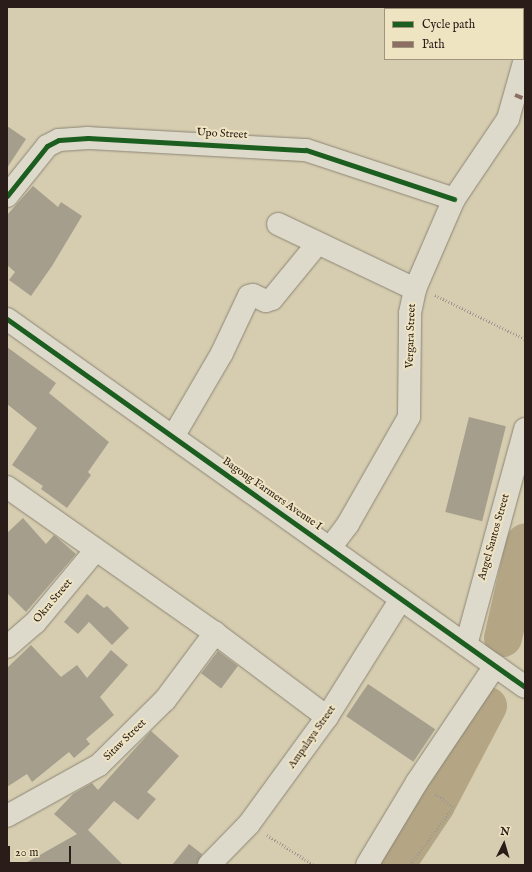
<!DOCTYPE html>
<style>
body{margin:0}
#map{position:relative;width:532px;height:872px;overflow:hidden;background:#d6cdb0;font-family:"IM FELL English",serif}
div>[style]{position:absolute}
.river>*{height:38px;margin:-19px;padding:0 19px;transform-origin:19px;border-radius:19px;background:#b4a685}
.building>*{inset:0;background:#a59e8c;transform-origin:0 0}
.path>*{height:2.5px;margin-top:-1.25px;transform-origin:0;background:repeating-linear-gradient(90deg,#9f9a8f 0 1px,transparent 0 3px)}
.roads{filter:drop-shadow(0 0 1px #8c8575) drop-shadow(0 0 1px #8c8575)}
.minor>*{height:22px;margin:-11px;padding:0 11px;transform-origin:11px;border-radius:11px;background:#dedacb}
.quiet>*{height:4px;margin-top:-2px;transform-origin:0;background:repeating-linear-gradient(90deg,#8d6e63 0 8px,transparent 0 12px)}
.cycleway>*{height:5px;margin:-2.5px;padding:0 2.5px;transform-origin:2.5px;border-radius:2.5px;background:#1b5e20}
span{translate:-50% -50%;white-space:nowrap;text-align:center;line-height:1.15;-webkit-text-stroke:4px #eee4c2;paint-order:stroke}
.street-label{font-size:11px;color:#2a1d19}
.frame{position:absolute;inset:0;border:8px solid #2a1d19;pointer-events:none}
.legend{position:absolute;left:384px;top:8px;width:140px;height:52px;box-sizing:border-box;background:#eee4c2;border:1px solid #a0947e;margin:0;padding:5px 7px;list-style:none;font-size:12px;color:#2a1d19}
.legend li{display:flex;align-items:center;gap:8px;height:20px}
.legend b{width:20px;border:1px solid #a0947e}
.north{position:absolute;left:484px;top:824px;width:40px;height:40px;-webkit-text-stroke:3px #eee4c2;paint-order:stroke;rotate:5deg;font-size:11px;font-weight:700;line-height:16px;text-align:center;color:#2a1d19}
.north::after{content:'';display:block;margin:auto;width:14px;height:18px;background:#2a1d19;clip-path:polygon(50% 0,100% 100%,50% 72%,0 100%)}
.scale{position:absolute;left:8px;top:846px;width:63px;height:18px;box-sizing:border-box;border:2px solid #2a1d19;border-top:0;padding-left:5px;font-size:12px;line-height:14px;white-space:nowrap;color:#2a1d19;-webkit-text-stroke:3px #eee4c2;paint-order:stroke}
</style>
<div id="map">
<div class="river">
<div style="left:503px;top:638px;width:98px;rotate:-77deg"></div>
<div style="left:396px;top:865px;width:72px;rotate:-56.3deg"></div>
<div style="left:436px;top:805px;width:112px;rotate:-62.3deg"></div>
</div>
<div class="building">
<div style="clip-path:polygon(7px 126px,26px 139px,7px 168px)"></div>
<div style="clip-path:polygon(33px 186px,58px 207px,61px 202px,82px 216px,52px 266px,31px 296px,9px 280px,15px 272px,7px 265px,7px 215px)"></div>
<div style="clip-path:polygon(7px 347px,56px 383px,49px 393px,109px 442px,88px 472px,91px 475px,67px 508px,41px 489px,43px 486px,12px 465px,37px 428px,7px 404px)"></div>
<div style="left:469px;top:417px;width:38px;height:98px;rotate:14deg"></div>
<div style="clip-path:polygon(23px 518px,46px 544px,54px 535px,76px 554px,26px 612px,7px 593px,7px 533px)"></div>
<div style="clip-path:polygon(87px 594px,104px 608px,107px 606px,129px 628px,112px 645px,89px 622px,78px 634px,64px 622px)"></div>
<div style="clip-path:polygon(31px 645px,61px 677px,77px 665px,87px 678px,111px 650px,128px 665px,100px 697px,114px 715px,86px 739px,90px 744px,74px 758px,69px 752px,32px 782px,27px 774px,7px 787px,7px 668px)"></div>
<div style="left:218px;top:651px;width:25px;height:28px;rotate:37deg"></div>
<div style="left:368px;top:684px;width:81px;height:39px;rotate:34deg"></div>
<div style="clip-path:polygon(151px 731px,179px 756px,147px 792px,156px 799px,138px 820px,114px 801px,88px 830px,123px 865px,22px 865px,77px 834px,54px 814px,73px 794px,92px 783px,98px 790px)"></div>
<div style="clip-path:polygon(189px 844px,202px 854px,197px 865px,172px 865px)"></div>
</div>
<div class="path">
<div style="left:435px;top:295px;width:100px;rotate:26.1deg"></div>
<div style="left:267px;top:835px;width:56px;rotate:32.6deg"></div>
<div style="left:410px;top:865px;width:72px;rotate:-53.4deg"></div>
<div style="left:453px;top:807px;width:24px;rotate:-144deg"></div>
</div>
<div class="roads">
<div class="minor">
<div style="left:7px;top:196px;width:64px;rotate:-51.3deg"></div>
<div style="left:47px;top:146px;width:13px;rotate:-27deg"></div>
<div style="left:59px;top:140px;width:29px;rotate:-4deg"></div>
<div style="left:88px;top:138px;width:218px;rotate:3.2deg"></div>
<div style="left:306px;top:150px;width:156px;rotate:18.3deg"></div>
<div style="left:278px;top:224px;width:152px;rotate:25.4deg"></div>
<div style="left:7px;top:319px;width:635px;rotate:35.39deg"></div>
<div style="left:173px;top:437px;width:97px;rotate:-59.7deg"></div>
<div style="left:222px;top:353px;width:63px;rotate:-64.7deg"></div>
<div style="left:249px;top:296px;width:4px;rotate:-14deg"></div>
<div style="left:253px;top:295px;width:14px;rotate:25deg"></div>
<div style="left:266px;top:301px;width:6px;rotate:-18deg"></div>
<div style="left:272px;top:299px;width:72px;rotate:-50.6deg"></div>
<div style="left:7px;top:487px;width:254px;rotate:35.1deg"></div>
<div style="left:215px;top:633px;width:140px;rotate:36.9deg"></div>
<div style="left:330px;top:548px;width:30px;rotate:-53deg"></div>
<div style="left:348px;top:524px;width:123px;rotate:-60.3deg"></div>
<div style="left:409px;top:417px;width:104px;rotate:-89.4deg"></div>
<div style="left:410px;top:313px;width:25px;rotate:-78deg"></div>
<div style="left:415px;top:289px;width:98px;rotate:-66.6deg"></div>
<div style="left:454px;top:199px;width:97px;rotate:-56deg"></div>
<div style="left:508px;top:119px;width:62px;rotate:-74.2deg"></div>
<div style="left:466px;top:645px;width:224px;rotate:-74.7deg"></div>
<div style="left:7px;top:647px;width:37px;rotate:-41deg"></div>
<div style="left:35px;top:623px;width:94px;rotate:-50.2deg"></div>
<div style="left:7px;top:816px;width:105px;rotate:-29deg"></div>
<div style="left:99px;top:765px;width:93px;rotate:-44.6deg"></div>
<div style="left:165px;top:700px;width:84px;rotate:-53.3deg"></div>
<div style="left:209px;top:865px;width:57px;rotate:-45.7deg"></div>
<div style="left:249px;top:824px;width:132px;rotate:-53.9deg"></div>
<div style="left:327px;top:717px;width:139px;rotate:-57.9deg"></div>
<div style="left:367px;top:865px;width:97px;rotate:-58.9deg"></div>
<div style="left:417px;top:782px;width:140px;rotate:-56.1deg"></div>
</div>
</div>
<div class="quiet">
<div style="left:515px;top:95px;width:11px;rotate:22deg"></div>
</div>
<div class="cycleway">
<div style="left:7px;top:196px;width:64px;rotate:-51.3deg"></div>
<div style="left:47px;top:146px;width:13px;rotate:-27deg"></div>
<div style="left:59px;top:140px;width:29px;rotate:-4deg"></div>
<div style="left:88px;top:138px;width:218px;rotate:3.2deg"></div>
<div style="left:306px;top:150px;width:156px;rotate:18.3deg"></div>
<div style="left:7px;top:319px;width:635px;rotate:35.39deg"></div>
</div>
<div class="street-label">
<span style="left:222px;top:134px;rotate:3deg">Upo Street</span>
<span style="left:411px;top:336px;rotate:-88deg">Vergara Street</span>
<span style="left:272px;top:494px;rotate:35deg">Bagong Farmers Avenue I</span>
<span style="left:494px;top:537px;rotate:-74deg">Angel Santos Street</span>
<span style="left:53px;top:601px;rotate:-50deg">Okra Street</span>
<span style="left:312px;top:737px;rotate:-55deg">Ampalaya Street</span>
<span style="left:125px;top:740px;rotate:-44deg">Sitaw Street</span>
</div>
<div class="frame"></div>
<ul class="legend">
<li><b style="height:5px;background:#1b5e20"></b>Cycle path</li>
<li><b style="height:5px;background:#8d6e63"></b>Path</li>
</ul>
<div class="north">N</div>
<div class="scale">20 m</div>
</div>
